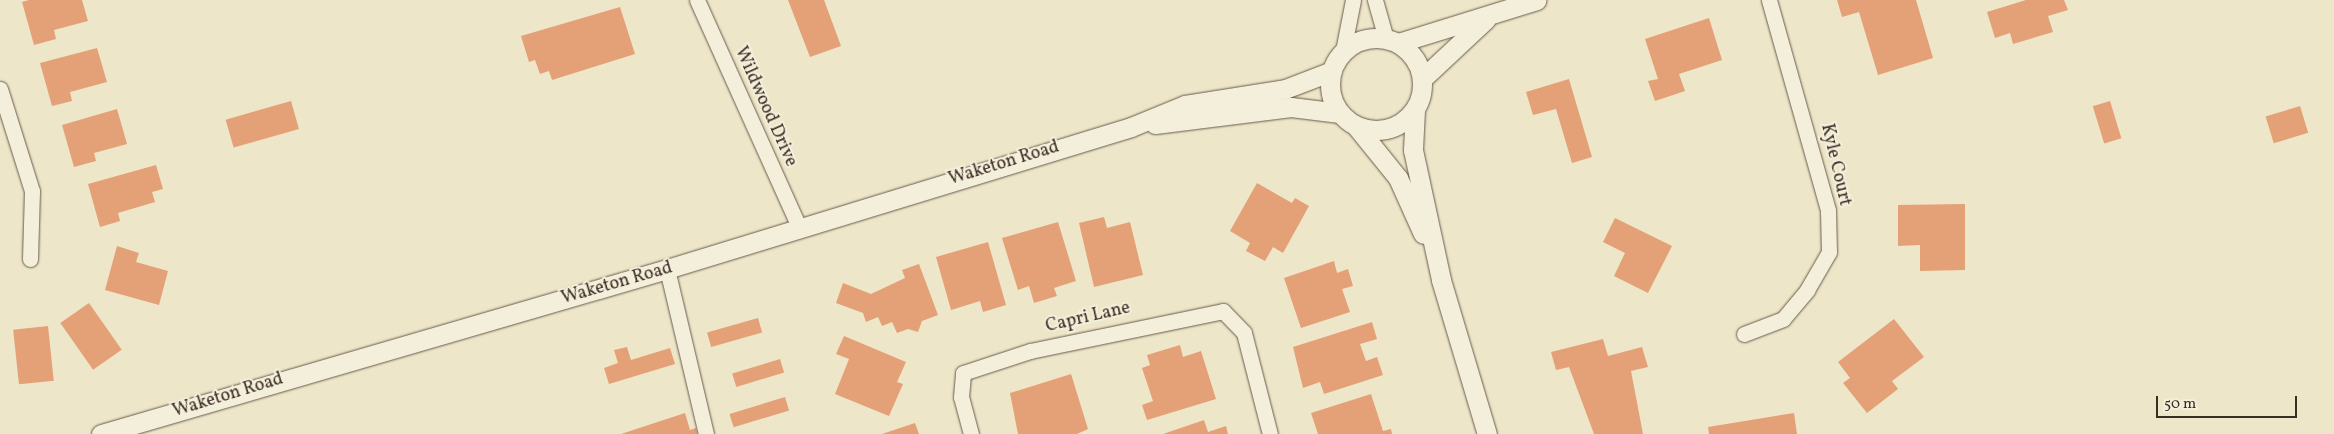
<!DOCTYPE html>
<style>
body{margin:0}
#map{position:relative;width:2334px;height:434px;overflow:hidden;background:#eee6c8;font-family:Vollkorn,serif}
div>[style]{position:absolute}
.building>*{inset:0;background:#e4a077;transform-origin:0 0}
.roads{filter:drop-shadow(0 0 1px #685a4d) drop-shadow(0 0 1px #685a4d)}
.minor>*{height:15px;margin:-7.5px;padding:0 7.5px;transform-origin:7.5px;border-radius:7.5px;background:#f4efdb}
.tertiary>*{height:19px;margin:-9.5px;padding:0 9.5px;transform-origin:9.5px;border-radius:9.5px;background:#f4efdb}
.tertiary>.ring{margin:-9.5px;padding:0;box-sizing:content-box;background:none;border:19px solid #f4efdb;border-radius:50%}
span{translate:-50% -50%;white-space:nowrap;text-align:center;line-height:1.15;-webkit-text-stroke:4px #f4efdb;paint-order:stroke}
.street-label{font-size:18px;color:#3c2c24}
.scale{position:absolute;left:2156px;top:396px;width:141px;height:22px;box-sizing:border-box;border:2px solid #3c2c24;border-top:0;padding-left:6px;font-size:15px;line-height:18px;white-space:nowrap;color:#3c2c24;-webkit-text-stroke:4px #f4efdb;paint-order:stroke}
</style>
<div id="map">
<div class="building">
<div style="clip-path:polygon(29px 0,82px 0,88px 21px,54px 30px,56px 39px,34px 45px,22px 2px)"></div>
<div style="clip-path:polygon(788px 0,824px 0,841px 46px,810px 57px)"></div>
<div style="clip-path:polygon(1837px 0,1916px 0,1933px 58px,1878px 75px,1859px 12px,1842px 17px)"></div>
<div style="clip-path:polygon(2026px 0,2064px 0,2068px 10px,2048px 16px,2053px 32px,2013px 44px,2010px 33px,1995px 38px,1987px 12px)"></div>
<div style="clip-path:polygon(620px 7px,635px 54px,552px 80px,549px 71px,540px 74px,535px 60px,529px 62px,521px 36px)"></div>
<div style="clip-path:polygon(1709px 18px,1722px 60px,1679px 74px,1685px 91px,1655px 101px,1648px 81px,1658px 79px,1645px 39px)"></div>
<div style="clip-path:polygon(97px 48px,107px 82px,70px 92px,72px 101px,52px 106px,40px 63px)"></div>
<div style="clip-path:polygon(1569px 79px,1592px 157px,1572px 163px,1556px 109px,1533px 115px,1526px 92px)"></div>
<div style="left:291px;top:101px;width:29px;height:68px;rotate:74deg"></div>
<div style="left:2110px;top:101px;width:39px;height:18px;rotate:73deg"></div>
<div style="left:2300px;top:106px;width:28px;height:36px;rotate:73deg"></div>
<div style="clip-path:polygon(117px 109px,127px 144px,94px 153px,96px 161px,74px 167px,62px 125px)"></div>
<div style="clip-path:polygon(156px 165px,163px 189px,152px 192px,155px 202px,118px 213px,120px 221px,100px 227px,88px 184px)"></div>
<div style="clip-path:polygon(1257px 183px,1292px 203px,1295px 198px,1309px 206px,1283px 253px,1273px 247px,1265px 261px,1246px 251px,1250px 243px,1230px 231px)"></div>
<div style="clip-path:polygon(1965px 204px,1965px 270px,1920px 271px,1920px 245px,1898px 246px,1898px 205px)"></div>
<div style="clip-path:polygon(1104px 217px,1107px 228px,1130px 222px,1143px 275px,1094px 287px,1079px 223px)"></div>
<div style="clip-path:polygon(1615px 218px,1672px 246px,1648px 293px,1614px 276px,1625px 253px,1603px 242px)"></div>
<div style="clip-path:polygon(1058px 222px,1076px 281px,1054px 288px,1057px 296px,1034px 303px,1029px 286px,1018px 290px,1002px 238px)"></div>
<div style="clip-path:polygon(988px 242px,1006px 305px,983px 312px,980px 301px,951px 310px,936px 257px)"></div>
<div style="clip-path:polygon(117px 246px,139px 253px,136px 262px,168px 271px,159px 305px,105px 290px)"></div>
<div style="clip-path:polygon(1334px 261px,1337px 273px,1348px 269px,1353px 286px,1342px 289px,1350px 312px,1301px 328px,1284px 278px)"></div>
<div style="clip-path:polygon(919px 264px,938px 315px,922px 321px,918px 332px,908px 329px,897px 333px,892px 322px,882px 326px,878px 317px,866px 322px,863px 313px,836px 303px,843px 283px,871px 294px,905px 278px,902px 270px)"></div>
<div style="left:89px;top:303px;width:57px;height:35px;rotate:55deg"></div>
<div style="left:758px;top:318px;width:15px;height:53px;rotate:74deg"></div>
<div style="clip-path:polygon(1894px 319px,1924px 357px,1892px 381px,1898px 389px,1867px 413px,1843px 383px,1850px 378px,1838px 362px)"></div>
<div style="clip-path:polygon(1372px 322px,1377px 339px,1360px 344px,1366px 361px,1377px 357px,1383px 375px,1324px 394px,1320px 382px,1303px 388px,1293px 347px)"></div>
<div style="left:48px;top:326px;width:55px;height:35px;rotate:84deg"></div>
<div style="clip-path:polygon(844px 336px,906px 362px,897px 382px,903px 384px,889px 416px,835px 394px,849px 359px,836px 354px)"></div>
<div style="clip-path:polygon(1603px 339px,1608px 356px,1642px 347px,1648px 367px,1631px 371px,1643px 434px,1594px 434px,1569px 367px,1556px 370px,1551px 352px)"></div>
<div style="clip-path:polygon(1180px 345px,1183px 357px,1201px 351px,1216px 399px,1147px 420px,1142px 405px,1153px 401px,1142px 368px,1150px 365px,1147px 355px)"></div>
<div style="clip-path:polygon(627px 347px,631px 360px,670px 348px,675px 364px,609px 384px,604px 368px,618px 363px,614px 350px)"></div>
<div style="left:780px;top:359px;width:14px;height:50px;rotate:73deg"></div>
<div style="clip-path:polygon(1071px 374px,1088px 429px,1077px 434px,1018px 434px,1010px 393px)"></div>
<div style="clip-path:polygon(1371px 394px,1383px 431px,1391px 429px,1392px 434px,1318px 434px,1311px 413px)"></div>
<div style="left:785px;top:397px;width:14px;height:58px;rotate:73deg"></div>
<div style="clip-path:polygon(685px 413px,690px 430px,696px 428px,697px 434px,621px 434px)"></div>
<div style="clip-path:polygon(1794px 413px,1797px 434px,1709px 434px,1708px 427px)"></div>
<div style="clip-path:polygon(1204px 420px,1208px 432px,1226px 426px,1228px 434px,1163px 434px)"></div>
<div style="clip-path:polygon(915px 423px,919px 434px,882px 434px)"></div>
</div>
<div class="roads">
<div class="minor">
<div style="left:697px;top:0;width:251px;rotate:65.8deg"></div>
<div style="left:1375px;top:0;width:41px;rotate:74.2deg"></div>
<div style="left:1343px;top:51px;width:52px;rotate:-78.9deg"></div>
<div style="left:0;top:89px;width:107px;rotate:72.6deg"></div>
<div style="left:32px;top:191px;width:68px;rotate:91.7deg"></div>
<div style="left:667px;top:269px;width:170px;rotate:76.7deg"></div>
<div style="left:1744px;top:334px;width:42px;rotate:-21deg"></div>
<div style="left:1783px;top:319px;width:38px;rotate:-50deg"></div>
<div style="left:1807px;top:290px;width:44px;rotate:-59.9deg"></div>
<div style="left:1829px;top:252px;width:42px;rotate:-91.4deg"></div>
<div style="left:1828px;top:210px;width:218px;rotate:-105.7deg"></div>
<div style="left:971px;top:434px;width:38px;rotate:-105deg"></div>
<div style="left:961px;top:397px;width:24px;rotate:-85deg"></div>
<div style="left:963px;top:373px;width:71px;rotate:-18.2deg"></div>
<div style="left:1030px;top:351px;width:197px;rotate:-11.7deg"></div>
<div style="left:1223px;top:311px;width:30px;rotate:46deg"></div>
<div style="left:1244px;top:333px;width:104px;rotate:75.6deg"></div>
</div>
<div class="tertiary">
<div class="ring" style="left:1330px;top:38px;width:73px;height:73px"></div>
<div style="left:1398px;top:43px;width:145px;rotate:-17.2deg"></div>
<div style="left:1423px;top:78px;width:86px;rotate:-43.1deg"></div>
<div style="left:1415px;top:110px;width:40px;rotate:92.9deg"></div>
<div style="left:1413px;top:150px;width:133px;rotate:77.8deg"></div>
<div style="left:1441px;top:280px;width:161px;rotate:73.4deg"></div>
<div style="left:1155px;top:124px;width:137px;rotate:-7.1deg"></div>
<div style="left:1291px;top:107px;width:49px;rotate:7deg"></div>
<div style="left:1356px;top:126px;width:67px;rotate:51.1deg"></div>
<div style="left:1398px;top:178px;width:61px;rotate:65.9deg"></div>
<div style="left:101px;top:434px;width:590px;rotate:-16.25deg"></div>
<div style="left:667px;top:269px;width:485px;rotate:-17deg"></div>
<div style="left:1131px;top:127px;width:58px;rotate:-22.2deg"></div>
<div style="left:1185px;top:105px;width:101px;rotate:-9.1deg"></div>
<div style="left:1285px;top:89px;width:50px;rotate:-21deg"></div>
</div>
</div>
<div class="street-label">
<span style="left:765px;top:107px;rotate:66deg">Wildwood Drive</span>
<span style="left:1004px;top:164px;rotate:-17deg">Waketon Road</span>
<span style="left:1835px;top:165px;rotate:77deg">Kyle Court</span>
<span style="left:617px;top:284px;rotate:-16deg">Waketon Road</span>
<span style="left:1088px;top:318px;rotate:-13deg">Capri Lane</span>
<span style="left:228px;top:396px;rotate:-17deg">Waketon Road</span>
</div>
<div class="scale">50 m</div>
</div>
